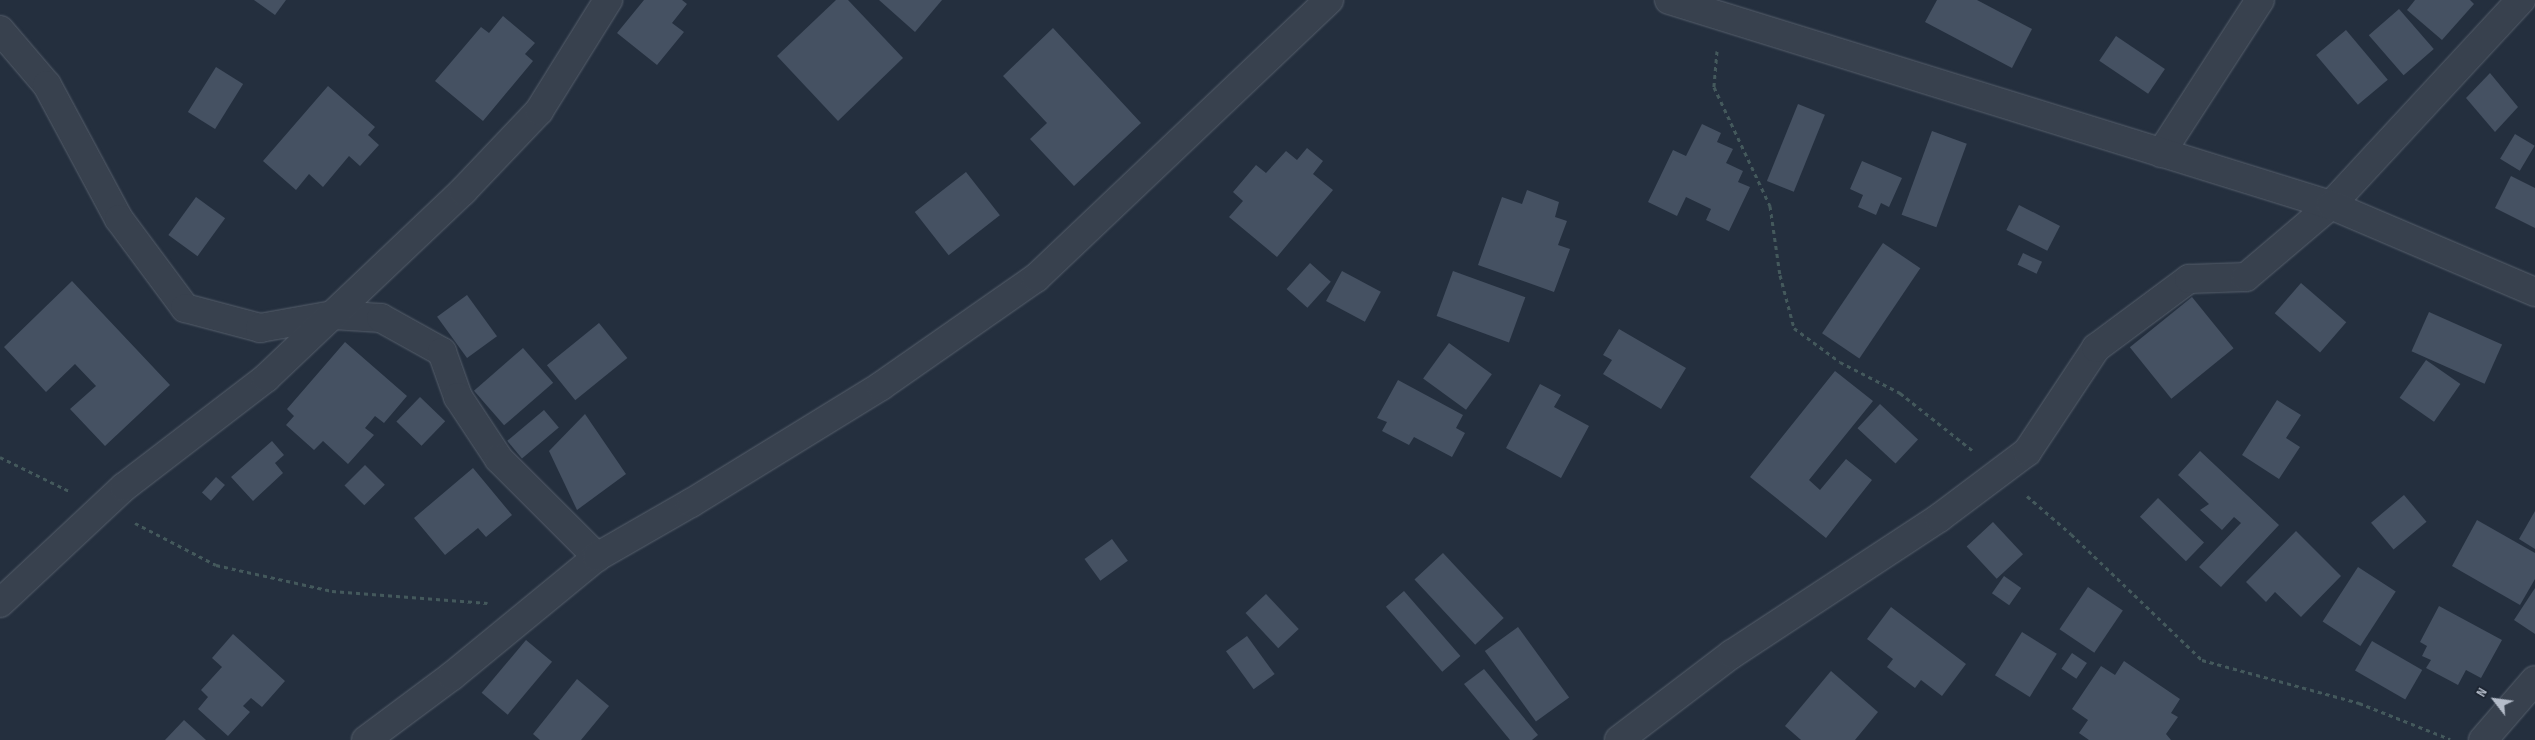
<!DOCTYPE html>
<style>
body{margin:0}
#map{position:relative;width:2535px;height:740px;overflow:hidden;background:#242f3e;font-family:"Sofia Sans Condensed",sans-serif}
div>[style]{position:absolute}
.building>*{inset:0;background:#455162;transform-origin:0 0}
.path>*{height:3px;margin-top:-1.5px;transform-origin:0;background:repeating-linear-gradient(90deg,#44595c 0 4px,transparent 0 8px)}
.roads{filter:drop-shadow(0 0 1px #565f6c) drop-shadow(0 0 1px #565f6c)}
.minor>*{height:28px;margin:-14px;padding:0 14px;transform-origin:14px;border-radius:14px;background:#38414e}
.tertiary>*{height:28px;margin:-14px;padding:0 14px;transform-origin:14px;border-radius:14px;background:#38414e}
span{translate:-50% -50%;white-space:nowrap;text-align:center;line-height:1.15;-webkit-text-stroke:4.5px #1d2633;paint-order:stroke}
.north{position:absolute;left:2470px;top:675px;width:50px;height:50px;-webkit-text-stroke:4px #1d2633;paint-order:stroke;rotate:300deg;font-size:14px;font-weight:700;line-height:20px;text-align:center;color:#b4bcc9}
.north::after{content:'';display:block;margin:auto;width:18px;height:22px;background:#b4bcc9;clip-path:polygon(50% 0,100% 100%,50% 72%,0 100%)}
</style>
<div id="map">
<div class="building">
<div style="clip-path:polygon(254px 0,286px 0,275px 15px)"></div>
<div style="clip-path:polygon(644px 0,682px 0,687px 4px,672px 23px,684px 32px,657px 65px,617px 33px)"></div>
<div style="clip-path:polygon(836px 0,848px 0,903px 58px,838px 121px,777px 56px)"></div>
<div style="clip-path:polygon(879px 0,942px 0,915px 32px)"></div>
<div style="clip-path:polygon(1937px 0,1977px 0,2032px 29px,2012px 68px,1925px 22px)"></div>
<div style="clip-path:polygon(2415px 0,2470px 0,2474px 4px,2442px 40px,2407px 10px)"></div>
<div style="left:2399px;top:9px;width:53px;height:40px;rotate:49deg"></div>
<div style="clip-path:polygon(503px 16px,535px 43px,525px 54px,533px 61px,483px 121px,435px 81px,481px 27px,489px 33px)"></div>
<div style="clip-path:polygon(1053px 28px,1141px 123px,1074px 186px,1030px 139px,1047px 123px,1003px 76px)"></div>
<div style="left:2346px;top:30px;width:65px;height:39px;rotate:50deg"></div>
<div style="left:2116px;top:36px;width:59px;height:30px;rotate:34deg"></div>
<div style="left:216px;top:67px;width:32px;height:53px;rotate:32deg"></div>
<div style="clip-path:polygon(2490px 73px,2518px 107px,2495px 132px,2466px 98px)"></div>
<div style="clip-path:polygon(328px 86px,375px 127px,368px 135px,379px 145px,360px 166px,349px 156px,323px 187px,309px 174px,296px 190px,263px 161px)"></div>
<div style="left:1798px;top:104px;width:29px;height:83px;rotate:22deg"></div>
<div style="clip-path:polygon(1702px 124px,1721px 133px,1717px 142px,1733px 149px,1726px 163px,1743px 171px,1738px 182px,1750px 187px,1729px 231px,1706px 220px,1711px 209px,1686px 197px,1677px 216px,1648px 202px,1673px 150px,1686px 156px)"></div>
<div style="left:1932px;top:131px;width:37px;height:89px;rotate:20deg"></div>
<div style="left:2515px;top:134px;width:23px;height:29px;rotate:31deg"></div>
<div style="clip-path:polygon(1307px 148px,1323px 161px,1313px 174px,1333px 190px,1277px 257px,1229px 217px,1243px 201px,1233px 192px,1256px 165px,1266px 173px,1286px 151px,1297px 160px)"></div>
<div style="clip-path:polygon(1862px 161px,1902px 178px,1889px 207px,1881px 203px,1876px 215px,1858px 207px,1863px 195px,1850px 189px)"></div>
<div style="left:966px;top:172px;width:55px;height:65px;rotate:52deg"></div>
<div style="clip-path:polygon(2511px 176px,2535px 188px,2535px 228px,2495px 208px)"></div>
<div style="clip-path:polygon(1527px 190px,1559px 202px,1555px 217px,1567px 221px,1558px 245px,1570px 249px,1554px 292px,1478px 265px,1502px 197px,1522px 204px)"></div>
<div style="left:196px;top:197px;width:36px;height:47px;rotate:36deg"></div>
<div style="left:2019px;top:205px;width:46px;height:28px;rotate:27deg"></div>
<div style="left:1883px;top:243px;width:45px;height:109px;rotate:34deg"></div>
<div style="left:2023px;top:253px;width:21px;height:13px;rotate:25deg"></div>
<div style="left:1310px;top:263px;width:28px;height:35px;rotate:42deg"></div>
<div style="left:1342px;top:271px;width:44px;height:34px;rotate:28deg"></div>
<div style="left:1453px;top:271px;width:77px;height:48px;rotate:20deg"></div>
<div style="clip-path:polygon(72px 281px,170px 385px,105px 446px,70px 409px,96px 386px,75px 364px,46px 392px,4px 347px)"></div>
<div style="left:2301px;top:283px;width:60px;height:40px;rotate:41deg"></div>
<div style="left:467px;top:295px;width:51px;height:37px;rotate:54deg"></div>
<div style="left:2192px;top:297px;width:66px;height:80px;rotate:51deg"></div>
<div style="left:2429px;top:312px;width:80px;height:43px;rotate:24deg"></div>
<div style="left:599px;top:323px;width:45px;height:67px;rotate:51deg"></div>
<div style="clip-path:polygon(1619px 329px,1686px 368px,1661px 409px,1603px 374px,1612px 360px,1603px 355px)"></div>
<div style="clip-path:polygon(345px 342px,407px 396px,384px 423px,375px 416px,365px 428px,374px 435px,348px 464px,323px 441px,314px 450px,286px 425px,294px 416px,287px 409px)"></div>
<div style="left:1449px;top:343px;width:53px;height:44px;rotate:36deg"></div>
<div style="left:523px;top:348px;width:46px;height:65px;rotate:49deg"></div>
<div style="left:2426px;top:360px;width:42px;height:46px;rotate:35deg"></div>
<div style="clip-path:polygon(1835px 371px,1873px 401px,1809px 480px,1820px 490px,1846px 459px,1872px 480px,1826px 538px,1750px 477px)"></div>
<div style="clip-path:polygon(1398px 380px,1463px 415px,1456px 428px,1465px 433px,1452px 457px,1414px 437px,1409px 445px,1382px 431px,1387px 422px,1377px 418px)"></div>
<div style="clip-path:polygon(1540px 384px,1561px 395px,1554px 407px,1589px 426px,1561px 478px,1506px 448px)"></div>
<div style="left:420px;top:397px;width:35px;height:34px;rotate:44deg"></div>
<div style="clip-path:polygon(2277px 400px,2301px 415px,2286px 438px,2300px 447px,2279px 479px,2242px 455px)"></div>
<div style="left:1880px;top:404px;width:52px;height:33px;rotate:43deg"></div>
<div style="left:544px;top:410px;width:23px;height:48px;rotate:50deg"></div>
<div style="clip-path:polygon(585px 414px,626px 474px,577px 510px,549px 451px)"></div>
<div style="clip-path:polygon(272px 441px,284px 455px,275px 463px,283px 473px,253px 501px,231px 477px)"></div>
<div style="clip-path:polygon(2200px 451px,2279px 525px,2221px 587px,2199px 567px,2241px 523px,2234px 517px,2222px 530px,2200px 510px,2209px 504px,2178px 475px)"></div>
<div style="left:365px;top:465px;width:28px;height:29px;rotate:45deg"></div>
<div style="clip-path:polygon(473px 468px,512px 515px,486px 537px,478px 528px,445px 555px,414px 518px)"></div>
<div style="left:216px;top:477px;width:12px;height:21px;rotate:42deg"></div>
<div style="left:2404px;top:495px;width:35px;height:43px;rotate:50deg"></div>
<div style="left:2158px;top:498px;width:64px;height:26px;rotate:44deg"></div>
<div style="clip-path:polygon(2535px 511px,2535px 549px,2519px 539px)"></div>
<div style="clip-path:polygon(2477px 520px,2535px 553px,2535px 579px,2520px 605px,2452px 566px)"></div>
<div style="left:1993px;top:522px;width:44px;height:36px;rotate:47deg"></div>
<div style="clip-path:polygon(2296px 531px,2341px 576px,2301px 617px,2275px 592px,2266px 602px,2246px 582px)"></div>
<div style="left:1112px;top:539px;width:27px;height:34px;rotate:54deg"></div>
<div style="left:1443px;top:553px;width:89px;height:39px;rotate:47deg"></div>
<div style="left:2358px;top:567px;width:45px;height:65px;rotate:33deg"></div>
<div style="left:2004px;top:576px;width:21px;height:21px;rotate:35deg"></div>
<div style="left:2088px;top:587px;width:42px;height:51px;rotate:34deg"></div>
<div style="clip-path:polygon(2535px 588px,2535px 634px,2514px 620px)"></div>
<div style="left:1404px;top:591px;width:86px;height:24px;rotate:49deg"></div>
<div style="left:1266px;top:594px;width:48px;height:28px;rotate:47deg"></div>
<div style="clip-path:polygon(2439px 606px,2502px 640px,2481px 678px,2466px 670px,2458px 685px,2426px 668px,2431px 660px,2422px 656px,2427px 646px,2420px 642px)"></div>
<div style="clip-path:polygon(1891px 607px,1966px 664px,1942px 696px,1921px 680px,1915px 688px,1887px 667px,1893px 659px,1867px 639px)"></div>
<div style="left:1518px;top:627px;width:87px;height:41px;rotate:54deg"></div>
<div style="left:2022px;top:632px;width:41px;height:51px;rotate:32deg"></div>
<div style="clip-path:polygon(233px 634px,285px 681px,262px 707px,251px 698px,243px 706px,250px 712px,228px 736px,198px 709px,208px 697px,201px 690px,222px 667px,212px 658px)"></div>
<div style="left:1247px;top:636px;width:47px;height:26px;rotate:54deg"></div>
<div style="left:526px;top:640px;width:34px;height:69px;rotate:40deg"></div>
<div style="left:2372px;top:641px;width:58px;height:34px;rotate:30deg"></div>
<div style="left:2072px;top:653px;width:18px;height:19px;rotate:34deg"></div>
<div style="clip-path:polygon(2124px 661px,2180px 699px,2171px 713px,2178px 717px,2166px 734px,2171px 740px,2089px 740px,2079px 733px,2088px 720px,2072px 709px,2101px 666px,2115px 675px)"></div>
<div style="clip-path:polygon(1484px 669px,1538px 735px,1532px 740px,1510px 740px,1464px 684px)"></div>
<div style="clip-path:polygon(1831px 671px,1878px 712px,1855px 740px,1801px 740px,1785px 726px)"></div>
<div style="clip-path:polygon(577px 679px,609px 706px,581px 740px,540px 740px,533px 734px)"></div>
<div style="clip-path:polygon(184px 720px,206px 740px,165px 740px)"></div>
</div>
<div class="path">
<div style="left:1717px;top:51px;width:36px;rotate:95deg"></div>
<div style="left:1714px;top:87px;width:132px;rotate:64.8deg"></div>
<div style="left:1770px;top:206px;width:70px;rotate:81.8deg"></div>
<div style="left:1780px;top:275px;width:55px;rotate:75.2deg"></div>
<div style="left:1794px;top:328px;width:57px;rotate:36.5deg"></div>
<div style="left:1840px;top:362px;width:68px;rotate:27.3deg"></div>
<div style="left:1900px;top:393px;width:92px;rotate:38.4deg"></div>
<div style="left:0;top:457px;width:77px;rotate:26.2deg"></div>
<div style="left:2027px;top:496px;width:58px;rotate:40.8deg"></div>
<div style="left:2071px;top:534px;width:182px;rotate:43.9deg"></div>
<div style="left:2202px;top:660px;width:163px;rotate:15.3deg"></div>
<div style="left:2359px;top:703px;width:98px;rotate:21.6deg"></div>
<div style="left:135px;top:523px;width:91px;rotate:27.4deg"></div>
<div style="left:216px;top:565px;width:119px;rotate:12.6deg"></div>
<div style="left:332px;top:591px;width:156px;rotate:4.4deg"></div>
</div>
<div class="roads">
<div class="minor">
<div style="left:0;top:30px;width:72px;rotate:49.5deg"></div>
<div style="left:47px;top:85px;width:152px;rotate:61.8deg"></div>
<div style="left:119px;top:219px;width:111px;rotate:53.4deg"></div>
<div style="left:185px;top:308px;width:78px;rotate:14.9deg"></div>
<div style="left:260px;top:328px;width:74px;rotate:-10.1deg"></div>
<div style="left:333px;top:315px;width:48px;rotate:3.6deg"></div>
<div style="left:381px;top:318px;width:70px;rotate:29.1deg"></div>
<div style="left:442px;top:352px;width:48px;rotate:70.4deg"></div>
<div style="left:458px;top:397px;width:74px;rotate:56.5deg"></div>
<div style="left:499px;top:459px;width:139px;rotate:45deg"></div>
<div style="left:2161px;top:153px;width:182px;rotate:-57.1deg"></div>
<div style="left:0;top:603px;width:170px;rotate:-43.1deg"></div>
<div style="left:124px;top:487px;width:179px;rotate:-37.5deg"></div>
<div style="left:266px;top:378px;width:272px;rotate:-43.5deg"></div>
<div style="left:463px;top:191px;width:110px;rotate:-46.5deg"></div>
<div style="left:539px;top:111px;width:131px;rotate:-58.1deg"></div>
<div style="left:366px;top:740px;width:107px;rotate:-36.7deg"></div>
<div style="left:452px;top:676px;width:188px;rotate:-39.4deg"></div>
<div style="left:597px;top:557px;width:108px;rotate:-29.9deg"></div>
<div style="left:691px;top:503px;width:223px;rotate:-31.6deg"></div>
<div style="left:881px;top:386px;width:189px;rotate:-34.9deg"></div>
<div style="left:1036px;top:278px;width:404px;rotate:-43.5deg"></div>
<div style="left:1619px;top:740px;width:142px;rotate:-37.3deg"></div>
<div style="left:1732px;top:654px;width:248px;rotate:-33.3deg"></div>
<div style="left:1939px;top:518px;width:110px;rotate:-36.9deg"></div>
<div style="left:2027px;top:452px;width:125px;rotate:-56.4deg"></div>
<div style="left:2096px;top:348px;width:116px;rotate:-36.6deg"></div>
<div style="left:2189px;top:279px;width:57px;rotate:-2deg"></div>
<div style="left:2246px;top:277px;width:111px;rotate:-40.3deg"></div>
<div style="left:2331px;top:205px;width:280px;rotate:-47.2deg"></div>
<div style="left:2483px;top:740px;width:79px;rotate:-49.1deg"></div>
</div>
<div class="tertiary">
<div style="left:1669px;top:0;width:693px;rotate:17.21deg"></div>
<div style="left:2331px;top:205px;width:222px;rotate:23.1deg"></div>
</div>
</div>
<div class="north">N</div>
</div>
